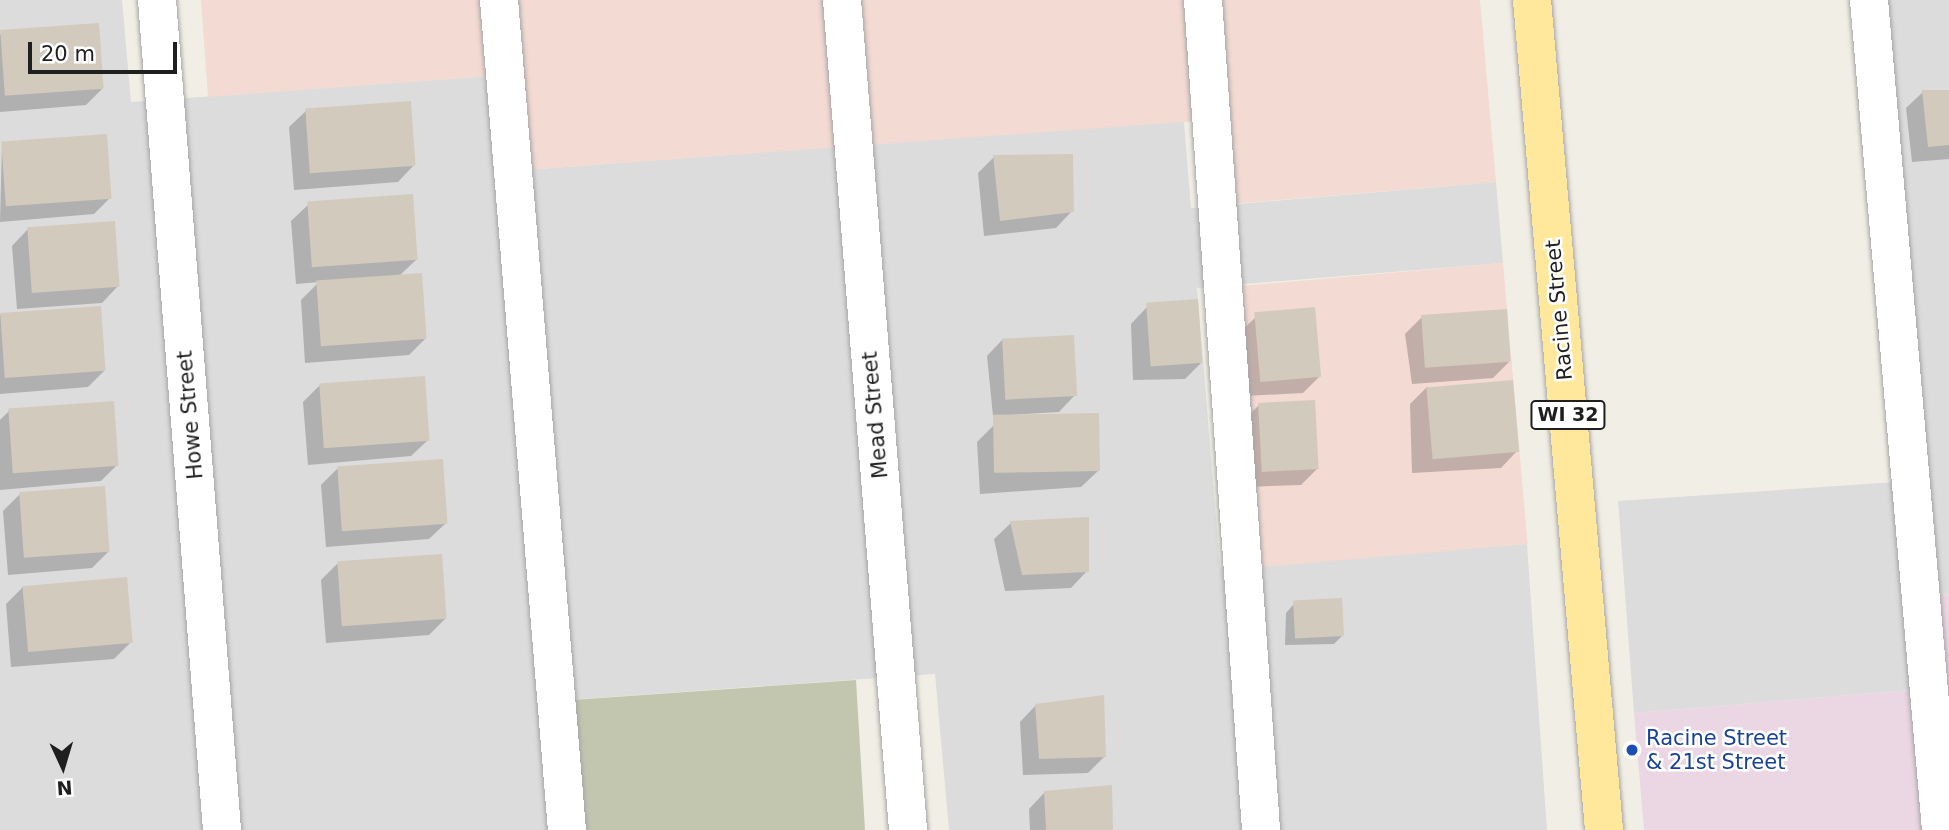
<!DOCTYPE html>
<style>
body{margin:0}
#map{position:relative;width:1949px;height:830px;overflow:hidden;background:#f1efe5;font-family:"DejaVu Sans",sans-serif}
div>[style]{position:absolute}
.residential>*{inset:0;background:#dddcdc}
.commercial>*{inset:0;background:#f3dad2;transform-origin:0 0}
.industrial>*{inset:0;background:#ebd6e3}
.construction>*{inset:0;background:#c2c6af}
.shadow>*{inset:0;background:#0003}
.building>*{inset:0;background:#d1cabd;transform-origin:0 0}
.roads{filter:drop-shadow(0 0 2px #a6a6a6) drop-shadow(0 0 2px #a6a6a6)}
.minor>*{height:38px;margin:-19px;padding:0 19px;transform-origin:19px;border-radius:19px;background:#fff}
.major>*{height:38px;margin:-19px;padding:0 19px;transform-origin:19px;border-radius:19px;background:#ffe89b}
.dots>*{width:19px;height:19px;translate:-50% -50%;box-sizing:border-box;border:4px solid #fff;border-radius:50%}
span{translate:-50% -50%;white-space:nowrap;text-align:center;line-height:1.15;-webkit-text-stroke:5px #fff;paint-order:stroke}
.shield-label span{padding:2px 5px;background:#fff;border:2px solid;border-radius:5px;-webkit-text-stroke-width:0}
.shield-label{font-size:19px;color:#1f1f1f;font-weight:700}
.street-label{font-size:21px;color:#1f1f1f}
.transit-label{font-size:21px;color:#164399}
.left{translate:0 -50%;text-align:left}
.north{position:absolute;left:28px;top:732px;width:70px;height:70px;-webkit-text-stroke:5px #fff;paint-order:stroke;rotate:176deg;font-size:19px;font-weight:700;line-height:28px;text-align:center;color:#1f1f1f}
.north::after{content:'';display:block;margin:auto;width:24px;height:32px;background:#1f1f1f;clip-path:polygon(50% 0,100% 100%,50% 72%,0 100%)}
.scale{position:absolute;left:28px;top:42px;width:149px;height:32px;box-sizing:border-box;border:4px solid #1f1f1f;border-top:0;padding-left:9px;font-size:21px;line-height:24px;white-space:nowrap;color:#1f1f1f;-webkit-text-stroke:5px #fff;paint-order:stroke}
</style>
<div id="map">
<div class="residential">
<div style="clip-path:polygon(0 0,122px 0,131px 102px,491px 76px,524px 170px,1184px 121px,1191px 208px,1496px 182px,1503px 263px,1197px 288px,1198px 299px,1220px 567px,1527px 544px,1547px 830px,949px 830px,935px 674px,540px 702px,550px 830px,0 830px)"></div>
<div style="clip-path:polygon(1884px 0,1949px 0,1949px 594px,1903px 599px,1911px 690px,1634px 713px,1618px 501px,1924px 480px)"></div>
</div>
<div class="commercial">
<div style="clip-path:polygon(201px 0,1480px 0,1496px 182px,1217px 205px,1210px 120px,524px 170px,491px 76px,208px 97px)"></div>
<div style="left:1503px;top:263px;width:282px;height:282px;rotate:85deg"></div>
</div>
<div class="industrial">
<div style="clip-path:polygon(1949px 594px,1949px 830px,1644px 830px,1634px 713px,1911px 690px,1932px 596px)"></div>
</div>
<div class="construction">
<div style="clip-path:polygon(856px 680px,865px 830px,582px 830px,572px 700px)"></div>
</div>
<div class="shadow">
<div style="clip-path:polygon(0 34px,102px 89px,86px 105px,0 112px)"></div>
<div style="clip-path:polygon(1923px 92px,1949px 92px,1949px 159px,1912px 162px,1906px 108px)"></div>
<div style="clip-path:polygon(306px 111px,414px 165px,398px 182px,294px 190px,289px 127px)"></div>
<div style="clip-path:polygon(2px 144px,110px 198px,94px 214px,0 222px)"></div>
<div style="clip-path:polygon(994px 157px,1072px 211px,1056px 228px,984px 236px,978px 173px)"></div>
<div style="clip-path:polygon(308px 205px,417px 259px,398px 277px,425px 339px,409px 355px,305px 363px,301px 300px,319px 282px,296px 284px,291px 221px)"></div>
<div style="clip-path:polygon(28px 229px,118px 286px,102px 303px,17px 309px,12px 246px)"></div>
<div style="clip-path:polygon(1147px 307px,1201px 363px,1185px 379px,1133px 380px,1131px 324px)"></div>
<div style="clip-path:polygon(0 315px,105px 370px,88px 387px,0 394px)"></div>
<div style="clip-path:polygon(1256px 317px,1319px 377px,1303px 393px,1245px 396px,1239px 333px)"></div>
<div style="clip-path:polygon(1421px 318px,1509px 362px,1493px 378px,1412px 384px,1405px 334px)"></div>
<div style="clip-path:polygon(1003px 339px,1075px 395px,1059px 412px,993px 416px,987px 356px)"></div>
<div style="clip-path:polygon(319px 386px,428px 440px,411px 456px,308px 465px,303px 402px)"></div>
<div style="clip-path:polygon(1427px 387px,1517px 451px,1501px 468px,1412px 473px,1410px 404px)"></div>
<div style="clip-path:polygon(1259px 405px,1317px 469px,1301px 485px,1245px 487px,1242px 422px)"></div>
<div style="clip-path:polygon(9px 411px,117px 465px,101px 481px,0 490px,0 420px)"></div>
<div style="clip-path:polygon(994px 425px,1098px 471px,1081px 487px,980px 494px,977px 442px)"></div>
<div style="clip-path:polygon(337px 469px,446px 523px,429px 539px,326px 547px,321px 485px)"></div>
<div style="clip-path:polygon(19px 495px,109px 551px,92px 568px,8px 575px,3px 511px)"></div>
<div style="clip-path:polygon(1011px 523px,1087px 571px,1071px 588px,1005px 591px,994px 539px)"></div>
<div style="clip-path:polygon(337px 564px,445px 619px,429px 635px,326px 643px,321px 580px)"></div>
<div style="clip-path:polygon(23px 587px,131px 642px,114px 659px,11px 667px,6px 604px)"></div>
<div style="clip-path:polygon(1294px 604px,1343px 635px,1334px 644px,1285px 645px,1286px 613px)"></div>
<div style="clip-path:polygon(1036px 705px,1104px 757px,1088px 773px,1023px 775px,1020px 722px)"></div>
<div style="clip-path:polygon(1045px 792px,1111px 830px,1030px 830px,1029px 809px)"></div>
</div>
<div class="building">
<div style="left:99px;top:23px;width:66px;height:99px;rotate:86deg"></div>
<div style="clip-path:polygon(1922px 90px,1949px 90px,1949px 145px,1928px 147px)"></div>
<div style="left:411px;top:101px;width:65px;height:106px;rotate:86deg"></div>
<div style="left:107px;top:134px;width:65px;height:106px;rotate:86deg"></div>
<div style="clip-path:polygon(1073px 154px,1074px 212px,1000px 221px,993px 155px)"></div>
<div style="left:413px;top:194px;width:66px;height:106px;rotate:86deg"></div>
<div style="left:115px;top:221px;width:66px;height:88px;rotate:86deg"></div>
<div style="left:422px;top:273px;width:66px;height:106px;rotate:86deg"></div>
<div style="left:1198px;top:299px;width:64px;height:52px;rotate:86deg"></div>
<div style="left:101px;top:306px;width:65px;height:101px;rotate:86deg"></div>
<div style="left:1315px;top:307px;width:70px;height:61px;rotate:85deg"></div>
<div style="left:1507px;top:309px;width:53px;height:86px;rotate:86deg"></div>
<div style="left:1074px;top:335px;width:61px;height:72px;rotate:87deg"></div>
<div style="left:425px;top:376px;width:65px;height:106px;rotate:86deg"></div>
<div style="left:1513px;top:380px;width:72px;height:87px;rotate:85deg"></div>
<div style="left:1315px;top:400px;width:69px;height:57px;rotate:87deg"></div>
<div style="left:114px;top:401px;width:65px;height:106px;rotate:86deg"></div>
<div style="left:1099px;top:413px;width:58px;height:106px;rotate:89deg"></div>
<div style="left:443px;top:459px;width:65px;height:106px;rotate:86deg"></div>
<div style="left:105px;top:486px;width:66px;height:86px;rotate:86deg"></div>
<div style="clip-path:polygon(1089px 517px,1089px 572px,1022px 575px,1010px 521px)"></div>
<div style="left:442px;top:554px;width:65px;height:105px;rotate:86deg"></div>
<div style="left:127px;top:577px;width:66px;height:105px;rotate:85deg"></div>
<div style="left:1342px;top:598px;width:38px;height:49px;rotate:87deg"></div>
<div style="clip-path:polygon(1104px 695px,1106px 757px,1039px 759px,1035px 704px)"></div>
<div style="clip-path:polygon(1112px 785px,1113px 830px,1046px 830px,1044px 791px)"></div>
</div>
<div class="roads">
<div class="minor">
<div style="left:157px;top:0;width:833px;rotate:85.52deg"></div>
<div style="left:499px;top:0;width:833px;rotate:85.32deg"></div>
<div style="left:842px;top:0;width:833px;rotate:85.45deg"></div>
<div style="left:1203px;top:0;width:832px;rotate:86deg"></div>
<div style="left:1869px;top:0;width:833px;rotate:85.04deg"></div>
</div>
<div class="major">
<div style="left:1532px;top:0;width:833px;rotate:85.04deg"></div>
</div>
</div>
<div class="dots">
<div style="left:1632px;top:750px;background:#1a4fb4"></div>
</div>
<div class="shield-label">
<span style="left:1568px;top:415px">WI 32</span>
</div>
<div class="street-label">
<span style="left:1559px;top:310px;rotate:-95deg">Racine Street</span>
<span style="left:190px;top:415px;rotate:-95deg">Howe Street</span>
<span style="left:875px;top:415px;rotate:-95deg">Mead Street</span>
</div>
<div class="transit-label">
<span class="left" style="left:1646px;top:750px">Racine Street<br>&amp; 21st Street</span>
</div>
<div class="north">N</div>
<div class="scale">20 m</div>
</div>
